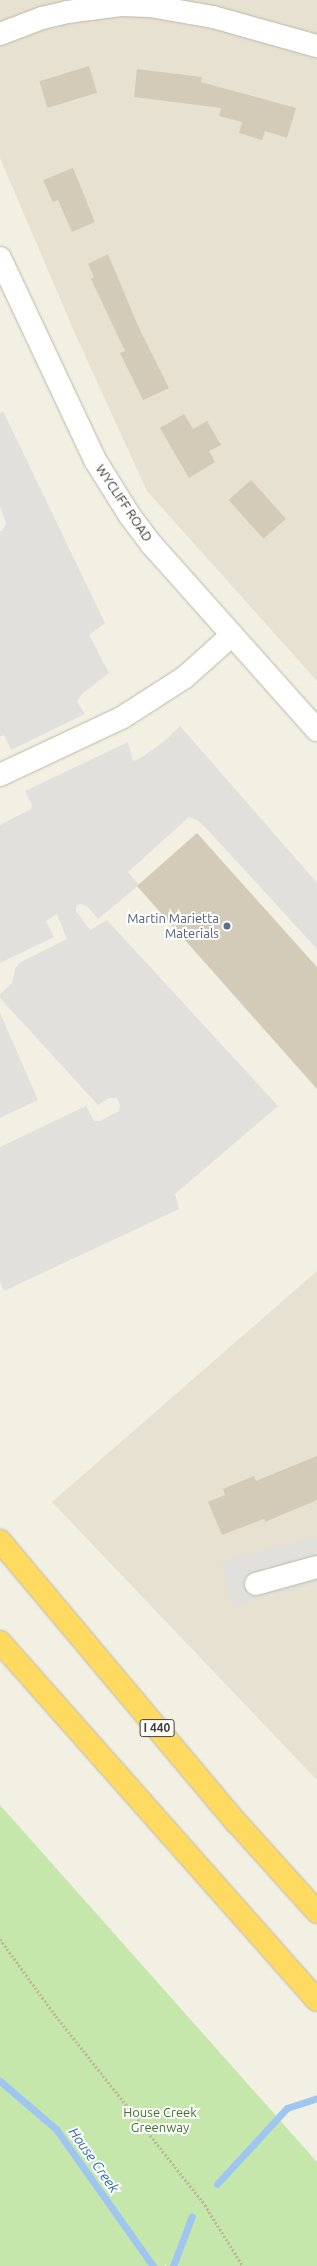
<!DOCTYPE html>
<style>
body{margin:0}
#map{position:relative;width:317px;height:2266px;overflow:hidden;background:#f2efe3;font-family:Ubuntu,sans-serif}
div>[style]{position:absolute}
.residential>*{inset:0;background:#e6e1d1}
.green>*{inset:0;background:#c5e7ab}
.parking>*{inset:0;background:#e2e0dc}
.stream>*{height:7px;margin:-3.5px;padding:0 3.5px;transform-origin:3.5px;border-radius:3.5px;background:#9ec6f0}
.building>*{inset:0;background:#d3cbb8;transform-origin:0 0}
.path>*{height:2.5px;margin-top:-1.25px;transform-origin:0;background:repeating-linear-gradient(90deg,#bfb597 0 2px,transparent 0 4px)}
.roads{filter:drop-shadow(0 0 1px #bdb7a6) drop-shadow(0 0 1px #bdb7a6)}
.minor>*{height:22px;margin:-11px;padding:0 11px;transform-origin:11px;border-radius:11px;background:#fff}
.highway>*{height:22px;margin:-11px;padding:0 11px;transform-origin:11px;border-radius:11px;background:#feda61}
.dots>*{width:11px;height:11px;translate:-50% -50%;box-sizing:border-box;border:2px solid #fff;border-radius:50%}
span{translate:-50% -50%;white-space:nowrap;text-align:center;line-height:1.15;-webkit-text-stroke:4px #fff;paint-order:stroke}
.shield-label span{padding:1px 3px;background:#fff;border:1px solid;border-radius:3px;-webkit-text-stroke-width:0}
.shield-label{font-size:12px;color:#433f33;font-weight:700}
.street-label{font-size:13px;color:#433f33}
.service-label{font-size:13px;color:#4e5e75}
.right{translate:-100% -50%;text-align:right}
.park-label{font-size:13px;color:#3c7427}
.water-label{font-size:14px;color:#2d6aae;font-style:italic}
</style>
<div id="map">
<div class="residential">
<div style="clip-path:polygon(0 0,317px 0,317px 681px,147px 491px,77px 338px,0 158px)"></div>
<div style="clip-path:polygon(317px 1271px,317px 1780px,52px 1502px)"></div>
</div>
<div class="green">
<div style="clip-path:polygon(0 1805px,317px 2162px,317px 2266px,166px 2266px,165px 2262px,165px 2266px,0 2266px)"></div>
</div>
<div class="parking">
<div style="clip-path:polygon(3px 411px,105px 623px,89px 635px,109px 673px,83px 693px,77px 701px,85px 714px,11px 750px,4px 735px,0 736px,0 531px,2px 531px,6px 523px,0 506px,0 413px)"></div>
<div style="clip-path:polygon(180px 726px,317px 883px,317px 949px,206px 828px,197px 820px,189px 817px,128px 872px,139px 885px,98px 919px,87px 906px,80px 904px,76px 906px,76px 911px,90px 930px,107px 920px,278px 1106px,175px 1194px,179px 1209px,4px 1291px,0 1282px,0 1147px,86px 1106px,94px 1121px,100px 1121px,119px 1111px,120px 1105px,117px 1098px,109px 1098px,98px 1105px,0 998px,0 994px,12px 983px,15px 969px,19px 963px,67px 939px,57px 914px,46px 921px,54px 937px,0 963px,0 825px,31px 809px,32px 805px,25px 791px,128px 742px,133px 761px,139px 759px,166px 740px)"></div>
<div style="clip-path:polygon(0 1013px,38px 1100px,0 1118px)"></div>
<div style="clip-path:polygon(317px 1537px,317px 1583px,232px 1606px,222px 1562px)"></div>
</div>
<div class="stream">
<div style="left:0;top:2081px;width:74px;rotate:40.6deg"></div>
<div style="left:56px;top:2129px;width:168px;rotate:54.7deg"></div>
<div style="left:217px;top:2184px;width:103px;rotate:-47.4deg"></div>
<div style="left:287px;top:2108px;width:32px;rotate:-18deg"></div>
<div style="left:173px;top:2266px;width:53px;rotate:-69.2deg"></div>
</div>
<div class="building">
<div style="left:89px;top:66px;width:28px;height:52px;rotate:73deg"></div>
<div style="clip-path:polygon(137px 69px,202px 77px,201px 82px,296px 108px,287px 138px,265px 131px,262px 140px,239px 133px,242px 122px,219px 116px,221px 108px,134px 97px)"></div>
<div style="clip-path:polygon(73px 168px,95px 222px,72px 232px,58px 200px,53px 202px,43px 180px)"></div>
<div style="clip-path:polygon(108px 254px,138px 326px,169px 388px,143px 400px,120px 353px,125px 351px,91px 279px,94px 277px,88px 264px)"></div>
<div style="clip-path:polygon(184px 414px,193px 429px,207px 421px,221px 445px,209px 451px,215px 462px,189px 478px,160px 428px)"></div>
<div style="left:251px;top:480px;width:52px;height:30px;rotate:48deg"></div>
<div style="clip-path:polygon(197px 833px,317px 967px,317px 1089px,137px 886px)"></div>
<div style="clip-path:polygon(317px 1456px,317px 1500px,265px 1522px,264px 1519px,222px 1535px,208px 1502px,225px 1495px,223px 1489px,254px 1476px,256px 1481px)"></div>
</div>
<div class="path">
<div style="left:0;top:1939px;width:95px;rotate:54deg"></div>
<div style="left:56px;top:2016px;width:241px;rotate:51.7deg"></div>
<div style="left:205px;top:2205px;width:72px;rotate:58.1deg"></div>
</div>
<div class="roads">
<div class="minor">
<div style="left:0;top:34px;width:45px;rotate:-20.9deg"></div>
<div style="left:42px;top:18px;width:26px;rotate:-13deg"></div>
<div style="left:67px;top:12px;width:54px;rotate:-7.4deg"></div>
<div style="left:121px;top:5px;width:29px;rotate:2deg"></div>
<div style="left:150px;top:6px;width:64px;rotate:9.9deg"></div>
<div style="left:213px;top:17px;width:108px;rotate:15.6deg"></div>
<div style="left:0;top:258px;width:223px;rotate:64.8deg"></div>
<div style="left:95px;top:460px;width:66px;rotate:58deg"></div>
<div style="left:130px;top:516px;width:36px;rotate:53deg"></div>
<div style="left:152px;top:545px;width:248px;rotate:48.3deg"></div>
<div style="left:0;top:775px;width:136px;rotate:-25.2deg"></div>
<div style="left:123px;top:717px;width:74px;rotate:-32.8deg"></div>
<div style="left:185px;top:677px;width:63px;rotate:-41.8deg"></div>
<div style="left:256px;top:1584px;width:63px;rotate:-15.6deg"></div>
</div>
<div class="highway">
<div style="left:0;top:1541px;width:368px;rotate:50deg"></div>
<div style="left:237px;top:1823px;width:120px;rotate:48deg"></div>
<div style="left:0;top:1642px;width:478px;rotate:48.5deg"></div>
</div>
</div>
<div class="dots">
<div style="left:227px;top:926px;background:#5c6f8a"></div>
</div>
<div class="shield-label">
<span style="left:157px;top:1728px">I 440</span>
</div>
<div class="street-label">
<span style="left:124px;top:503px;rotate:56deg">WYCLIFF ROAD</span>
</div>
<div class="service-label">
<span class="right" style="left:219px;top:926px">Martin Marietta<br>Materials</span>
</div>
<div class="park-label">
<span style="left:160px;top:2120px">House Creek<br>Greenway</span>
</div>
<div class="water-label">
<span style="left:94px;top:2160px;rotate:55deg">House Creek</span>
</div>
</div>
